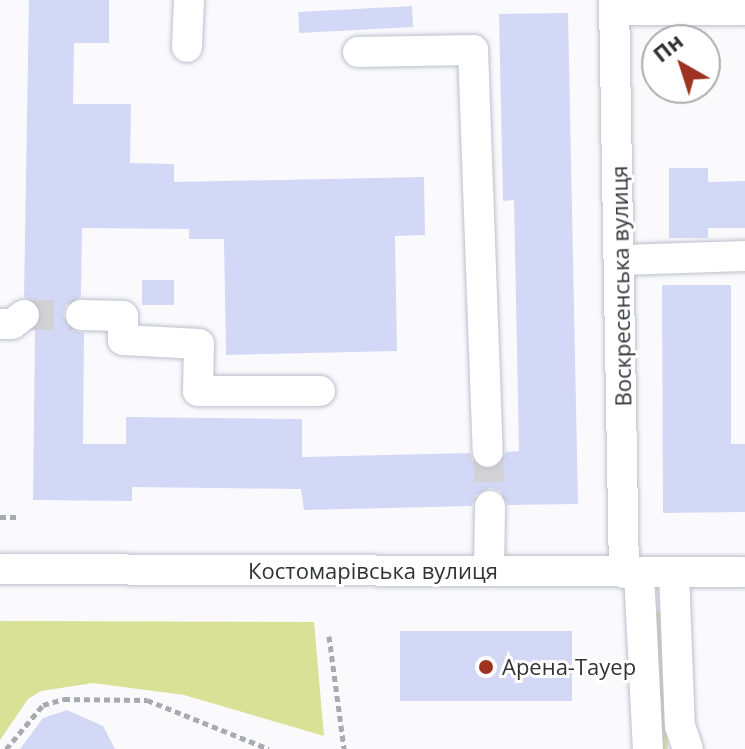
<!DOCTYPE html>
<meta charset="utf-8">
<style>
body{margin:0}
#map{position:relative;width:745px;height:749px;overflow:hidden;background:#fafafd;font-family:"Open Sans",sans-serif}
div>[style]{position:absolute}
.green>*{inset:0;background:#d8e195}
.building>*{inset:0;background:#d3d8f6;transform-origin:0 0}
.minor-tunnel>*{height:30px;margin-top:-15px;transform-origin:0;background:repeating-linear-gradient(90deg,#d2d2d5 0 30px,transparent 0 45px)}
.path>*{height:5px;margin-top:-2.5px;transform-origin:0;background:repeating-linear-gradient(90deg,#a9aaad 0 6px,transparent 0 10px)}
.roads{filter:drop-shadow(0 0 2px #bdbfcb) drop-shadow(0 0 2px #bdbfcb)}
.minor>*{height:30px;margin:-15px;padding:0 15px;transform-origin:15px;border-radius:15px;background:#fff}
.dots>*{width:22px;height:22px;translate:-50% -50%;box-sizing:border-box;border:4px solid #fff;border-radius:50%}
span{translate:-50% -50%;white-space:nowrap;text-align:center;line-height:1.15;-webkit-text-stroke:6px #fff;paint-order:stroke}
.street-label{font-size:22px;color:#323337}
.poi-label{font-size:22px;color:#323337}
.left{translate:0 -50%;text-align:left}
.north{position:absolute;left:641px;top:24px;width:80px;height:80px;box-sizing:border-box;background:#fff;border:2px solid #adadaf;border-radius:50%;rotate:321deg;font-size:22px;font-weight:700;line-height:32px;text-align:center;color:#323337}
.north::after{content:'';display:block;margin:auto;width:28px;height:36px;background:#9d3320;clip-path:polygon(50% 0,100% 100%,50% 72%,0 100%)}
</style>
<div id="map">
<div class="green">
<div style="clip-path:polygon(660px 610px,663px 613px,668px 749px,662px 749px,656px 613px)"></div>
<div style="clip-path:polygon(0 621px,314px 622px,324px 736px,184px 695px,93px 683px,41px 691px,28px 699px,0 740px)"></div>
</div>
<div class="building">
<div style="clip-path:polygon(29px 0,109px 0,109px 43px,74px 43px,73px 104px,131px 104px,130px 163px,174px 164px,174px 182px,424px 177px,425px 235px,395px 236px,397px 351px,226px 355px,224px 239px,189px 239px,189px 229px,82px 228px,81px 297px,66px 305px,63px 315px,71px 330px,84px 333px,83px 444px,126px 444px,126px 417px,302px 419px,302px 457px,470px 453px,473px 462px,488px 470px,498px 467px,506px 452px,519px 451px,514px 200px,503px 201px,499px 14px,568px 13px,578px 504px,508px 505px,500px 491px,490px 488px,475px 496px,472px 506px,304px 510px,301px 489px,132px 487px,132px 501px,33px 500px,35px 329px,42px 314px,38px 304px,24px 297px)"></div>
<div style="left:412px;top:6px;width:21px;height:114px;rotate:87deg"></div>
<div style="clip-path:polygon(669px 168px,708px 168px,708px 182px,745px 181px,745px 228px,708px 228px,708px 238px,669px 238px)"></div>
<div style="left:142px;top:280px;width:32px;height:25px"></div>
<div style="clip-path:polygon(662px 285px,731px 285px,731px 444px,745px 444px,745px 512px,663px 513px)"></div>
<div style="left:572px;top:631px;width:70px;height:172px;rotate:90deg"></div>
<div style="clip-path:polygon(67px 710px,103px 726px,115px 749px,20px 749px,43px 718px)"></div>
</div>
<div class="minor-tunnel">
<div style="left:24px;top:315px;width:57px"></div>
<div style="left:488px;top:452px;width:54px;rotate:87.9deg"></div>
</div>
<div class="path">
<div style="left:0;top:517px;width:19px"></div>
<div style="left:329px;top:636px;width:114px;rotate:82.4deg"></div>
<div style="left:6px;top:749px;width:57px;rotate:-49.9deg"></div>
<div style="left:43px;top:705px;width:22px;rotate:-16deg"></div>
<div style="left:64px;top:699px;width:83px;rotate:0.7deg"></div>
<div style="left:147px;top:700px;width:131px;rotate:21.9deg"></div>
</div>
<div class="roads">
<div class="minor">
<div style="left:614px;top:0;width:573px;rotate:89deg"></div>
<div style="left:615px;top:10px;width:130px"></div>
<div style="left:187px;top:47px;width:47px;rotate:-87.6deg"></div>
<div style="left:358px;top:52px;width:115px;rotate:-1deg"></div>
<div style="left:473px;top:50px;width:402px;rotate:87.9deg"></div>
<div style="left:622px;top:260px;width:123px;rotate:-1.9deg"></div>
<div style="left:81px;top:315px;width:42px;rotate:1.4deg"></div>
<div style="left:123px;top:316px;width:24px;rotate:90deg"></div>
<div style="left:123px;top:340px;width:76px;rotate:3deg"></div>
<div style="left:199px;top:344px;width:47px;rotate:91.2deg"></div>
<div style="left:198px;top:391px;width:122px"></div>
<div style="left:0;top:324px;width:12px"></div>
<div style="left:12px;top:324px;width:15px;rotate:-37deg"></div>
<div style="left:0;top:569px;width:745px;rotate:0.23deg"></div>
<div style="left:489px;top:571px;width:65px;rotate:-89.1deg"></div>
<div style="left:639px;top:573px;width:176px;rotate:87.1deg"></div>
<div style="left:674px;top:573px;width:153px;rotate:87.8deg"></div>
<div style="left:680px;top:726px;width:24px;rotate:71deg"></div>
</div>
</div>
<div class="dots">
<div style="left:486px;top:667px;background:#9d3320"></div>
</div>
<div class="street-label">
<span style="left:621px;top:286px;rotate:-91deg">Воскресенська вулиця</span>
<span style="left:373px;top:571px">Костомарівська вулиця</span>
</div>
<div class="poi-label">
<span class="left" style="left:502px;top:667px">Арена-Тауер</span>
</div>
<div class="north">Пн</div>
</div>
